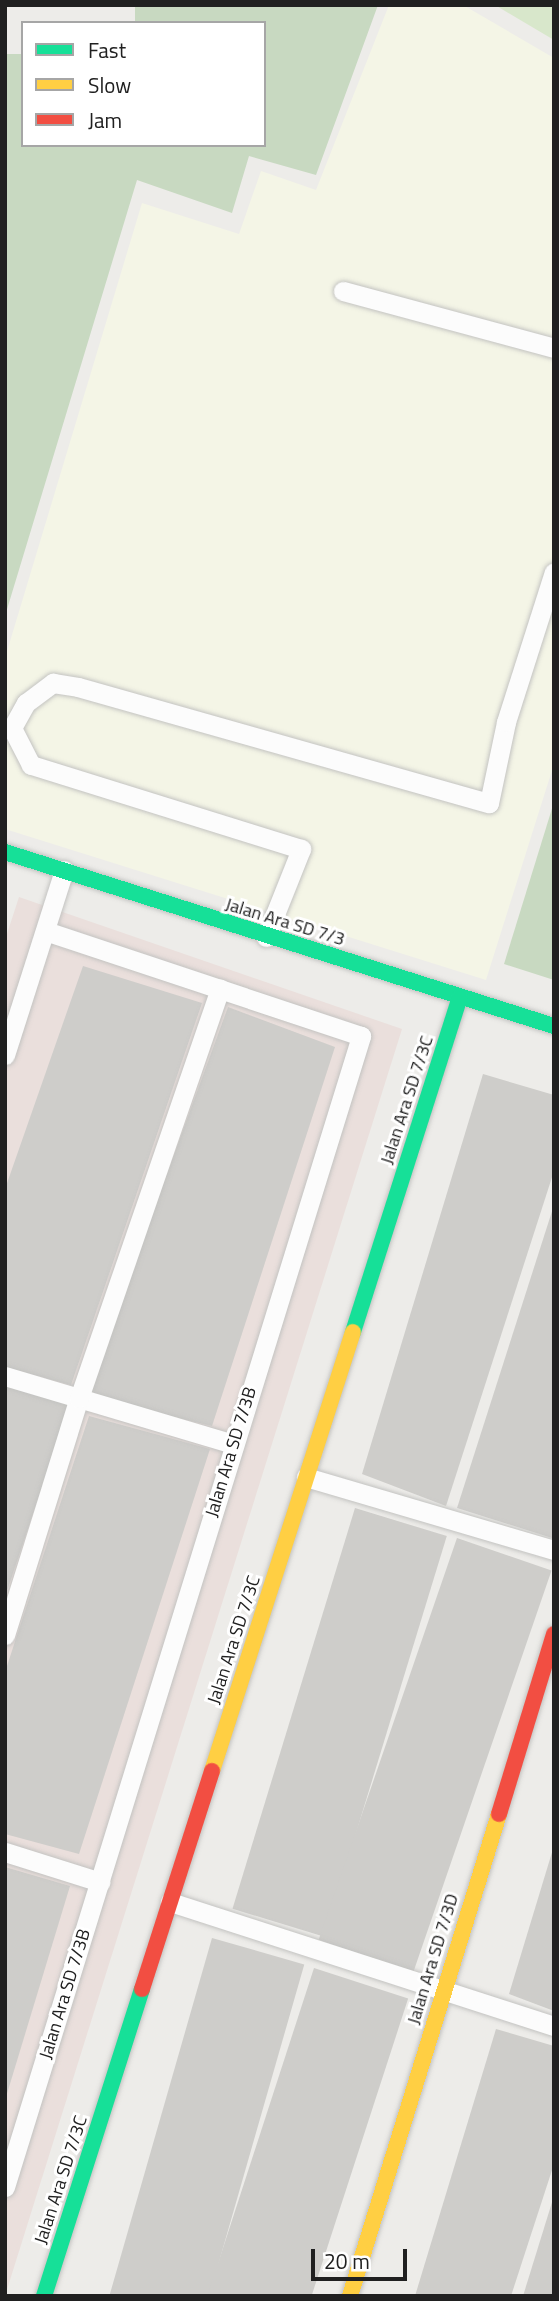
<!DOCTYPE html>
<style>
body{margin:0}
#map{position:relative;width:559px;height:2301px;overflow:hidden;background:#edece9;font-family:"Titillium Web",sans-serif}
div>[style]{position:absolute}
.commercial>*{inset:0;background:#eadfdc}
.education>*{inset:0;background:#f4f5e6}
.grass>*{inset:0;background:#d8e7cb}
.forest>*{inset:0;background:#c8d9c1}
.building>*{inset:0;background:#cecdca;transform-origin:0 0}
.roads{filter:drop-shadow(0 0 2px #c3c3c1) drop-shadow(0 0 2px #c3c3c1)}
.lane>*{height:19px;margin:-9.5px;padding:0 9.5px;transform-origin:9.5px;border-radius:9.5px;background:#fcfcfc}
.fast>*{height:16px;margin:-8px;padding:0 8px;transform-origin:8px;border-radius:8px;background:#16e098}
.slow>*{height:16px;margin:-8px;padding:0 8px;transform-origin:8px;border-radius:8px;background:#ffcf43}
.jam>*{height:16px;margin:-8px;padding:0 8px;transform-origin:8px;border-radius:8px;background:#f24e42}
span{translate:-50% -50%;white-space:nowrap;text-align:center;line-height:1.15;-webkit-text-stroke:6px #fff;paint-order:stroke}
.street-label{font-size:18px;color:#202020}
.frame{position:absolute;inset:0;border:7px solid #202020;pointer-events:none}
.legend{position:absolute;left:21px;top:21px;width:245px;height:126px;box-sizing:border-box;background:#fff;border:2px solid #a6a6a6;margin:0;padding:9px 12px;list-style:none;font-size:21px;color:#202020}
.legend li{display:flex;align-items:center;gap:14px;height:35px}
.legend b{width:35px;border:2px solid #a6a6a6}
.scale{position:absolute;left:311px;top:2249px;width:96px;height:32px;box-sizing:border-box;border:4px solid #202020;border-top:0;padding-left:9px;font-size:21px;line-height:24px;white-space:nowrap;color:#202020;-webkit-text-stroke:5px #fff;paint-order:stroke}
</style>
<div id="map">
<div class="commercial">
<div style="clip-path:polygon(19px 897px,402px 1029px,5px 2296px,5px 940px)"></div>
</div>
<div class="education">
<div style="clip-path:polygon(389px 5px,463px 5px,554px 58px,554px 764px,486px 980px,5px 829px,5px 658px,142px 203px,239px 234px,261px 171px,316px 190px)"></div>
</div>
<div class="grass">
<div style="clip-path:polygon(495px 5px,554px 5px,554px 40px)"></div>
</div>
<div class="forest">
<div style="clip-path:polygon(135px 5px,378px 5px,316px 175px,249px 156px,232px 213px,137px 180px,5px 616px,5px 54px,23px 54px,23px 145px,264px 145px,264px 23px,135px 23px)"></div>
<div style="clip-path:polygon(554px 802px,554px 980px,504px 964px)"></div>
</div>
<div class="building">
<div style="clip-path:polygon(83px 966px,202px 1003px,71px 1385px,5px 1367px,5px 1189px)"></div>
<div style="clip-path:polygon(228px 1007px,335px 1047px,212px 1426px,86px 1396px)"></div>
<div style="clip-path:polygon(483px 1074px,554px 1095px,554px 1171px,446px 1506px,362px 1474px)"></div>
<div style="clip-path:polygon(554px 1205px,554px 1532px,552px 1538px,457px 1508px)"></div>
<div style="clip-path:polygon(5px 1385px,71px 1400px,6px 1594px,5px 1594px)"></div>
<div style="clip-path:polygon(89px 1416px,210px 1449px,79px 1854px,5px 1834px,5px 1672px)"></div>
<div style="left:355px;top:1508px;width:96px;height:419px;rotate:17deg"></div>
<div style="left:457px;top:1538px;width:100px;height:425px;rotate:19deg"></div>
<div style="clip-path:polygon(553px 1849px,554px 1849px,554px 2011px,509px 1994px)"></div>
<div style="clip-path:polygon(5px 1867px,70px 1886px,6px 2097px,5px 2097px)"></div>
<div style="left:212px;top:1938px;width:96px;height:375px;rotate:16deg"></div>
<div style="left:314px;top:1968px;width:99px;height:343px;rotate:18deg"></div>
<div style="clip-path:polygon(496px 2029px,554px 2046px,554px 2164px,511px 2296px,415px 2296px)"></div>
<div style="clip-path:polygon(553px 2199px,554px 2296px,523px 2296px)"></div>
</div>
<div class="roads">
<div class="lane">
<div style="left:343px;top:291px;width:219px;rotate:15.1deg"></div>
<div style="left:266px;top:937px;width:95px;rotate:-68.3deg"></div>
<div style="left:301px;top:849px;width:283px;rotate:-162.7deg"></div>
<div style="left:31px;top:765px;width:42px;rotate:-117.2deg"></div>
<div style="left:12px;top:728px;width:29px;rotate:-61deg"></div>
<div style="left:26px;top:703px;width:34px;rotate:-37deg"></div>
<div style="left:53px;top:683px;width:25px;rotate:9deg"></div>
<div style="left:78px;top:687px;width:427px;rotate:15.8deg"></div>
<div style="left:489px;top:803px;width:83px;rotate:-78.1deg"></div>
<div style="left:506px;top:722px;width:157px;rotate:-72.3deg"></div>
<div style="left:5px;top:1055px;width:194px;rotate:-72.3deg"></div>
<div style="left:5px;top:1376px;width:238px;rotate:16.6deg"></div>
<div style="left:306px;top:1477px;width:259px;rotate:16.4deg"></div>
<div style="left:5px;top:1635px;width:248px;rotate:-72.7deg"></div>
<div style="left:79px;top:1398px;width:433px;rotate:-71deg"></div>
<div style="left:5px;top:1852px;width:100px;rotate:17.5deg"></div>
<div style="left:170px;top:1902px;width:404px;rotate:17.9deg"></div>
<div style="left:5px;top:2187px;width:1205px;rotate:-72.81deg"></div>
<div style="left:361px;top:1036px;width:333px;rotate:-161.6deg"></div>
</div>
<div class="fast">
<div style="left:5px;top:852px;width:576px;rotate:17.59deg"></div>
<div style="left:353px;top:1332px;width:352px;rotate:-72.3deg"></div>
<div style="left:44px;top:2296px;width:322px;rotate:-72.3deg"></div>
</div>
<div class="slow">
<div style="left:212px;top:1771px;width:461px;rotate:-72.2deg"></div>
<div style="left:350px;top:2296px;width:505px;rotate:-72.82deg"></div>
</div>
<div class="jam">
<div style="left:499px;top:1814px;width:188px;rotate:-73deg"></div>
<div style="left:142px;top:1989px;width:229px;rotate:-72.2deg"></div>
</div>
</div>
<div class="street-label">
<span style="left:285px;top:922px;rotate:17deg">Jalan Ara SD 7/3</span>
<span style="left:407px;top:1100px;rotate:-72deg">Jalan Ara SD 7/3C</span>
<span style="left:231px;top:1452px;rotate:-73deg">Jalan Ara SD 7/3B</span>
<span style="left:234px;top:1640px;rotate:-72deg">Jalan Ara SD 7/3C</span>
<span style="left:433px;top:1959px;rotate:-73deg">Jalan Ara SD 7/3D</span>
<span style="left:65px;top:1994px;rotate:-73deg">Jalan Ara SD 7/3B</span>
<span style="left:61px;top:2180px;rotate:-72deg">Jalan Ara SD 7/3C</span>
</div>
<div class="frame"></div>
<ul class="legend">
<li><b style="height:9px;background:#16e098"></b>Fast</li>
<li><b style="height:9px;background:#ffcf43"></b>Slow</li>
<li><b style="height:9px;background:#f24e42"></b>Jam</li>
</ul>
<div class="scale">20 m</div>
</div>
